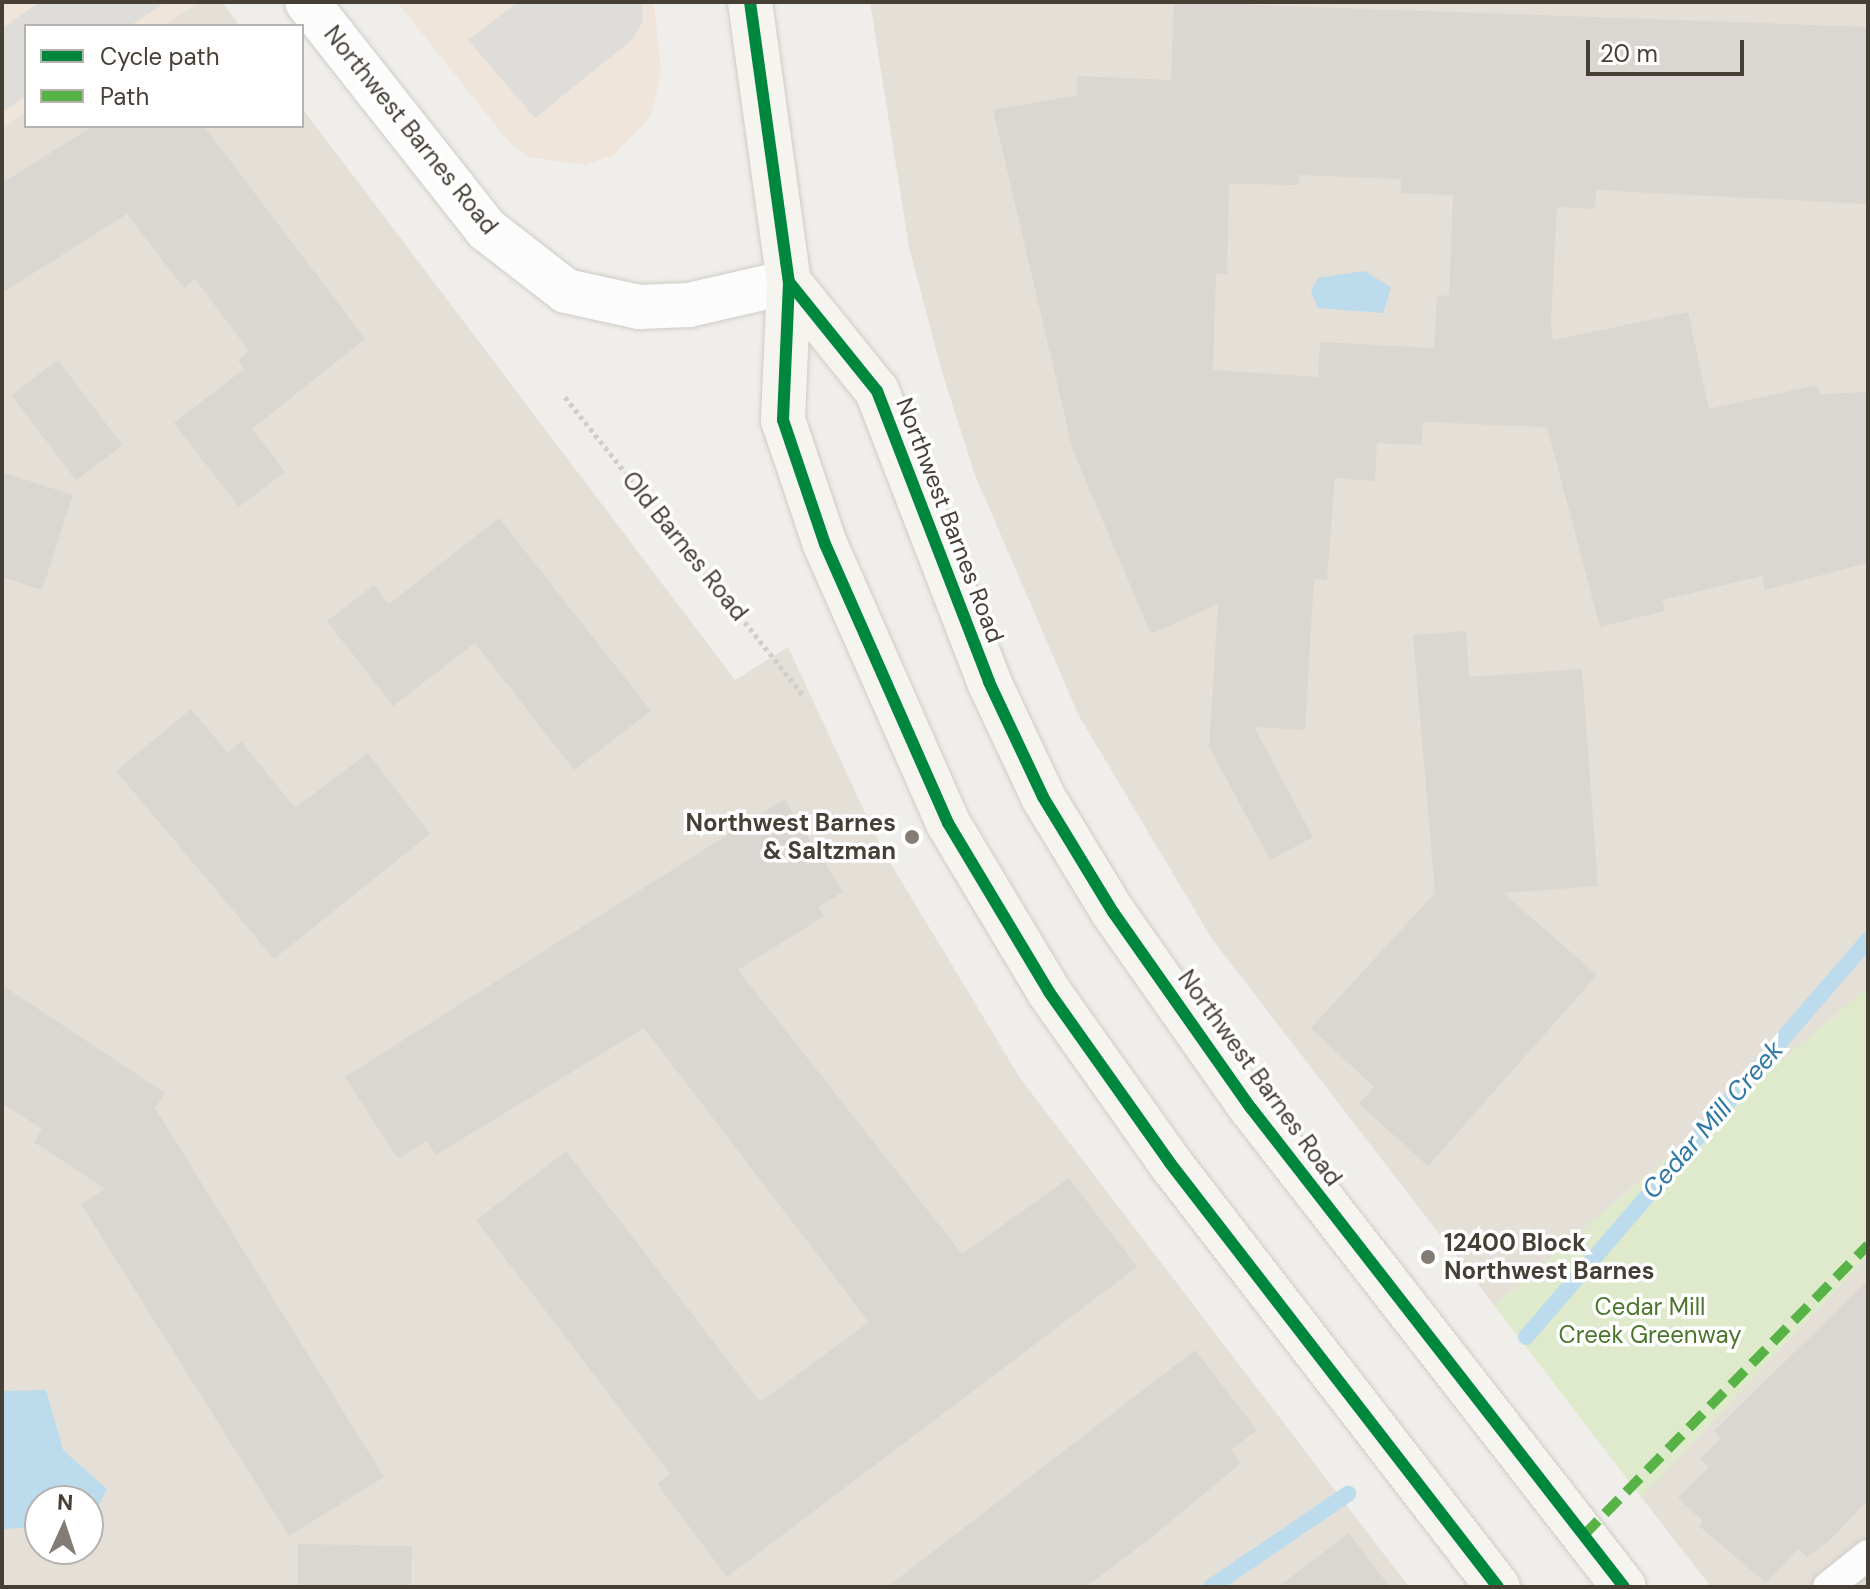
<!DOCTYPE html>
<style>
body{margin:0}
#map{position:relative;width:1870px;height:1589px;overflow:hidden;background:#f0eeea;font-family:"DM Sans",sans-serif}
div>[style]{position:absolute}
.residential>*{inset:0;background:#e4dfd7}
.commercial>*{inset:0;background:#efe5da}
.green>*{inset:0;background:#deeacb}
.parking>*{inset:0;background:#dfddda}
.water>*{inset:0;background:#bcdbed}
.stream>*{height:16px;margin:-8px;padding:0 8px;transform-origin:8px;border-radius:8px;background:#bcdbed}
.building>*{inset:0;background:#dad7d2;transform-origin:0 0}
.path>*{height:5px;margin-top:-2.5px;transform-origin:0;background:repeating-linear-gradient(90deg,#d0cecb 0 4px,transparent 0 8px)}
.roads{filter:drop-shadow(0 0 2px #ceccc7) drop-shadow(0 0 2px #ceccc7)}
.service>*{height:30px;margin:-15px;padding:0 15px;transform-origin:15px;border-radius:15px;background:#fdfcfc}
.tertiary>*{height:44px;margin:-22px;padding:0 22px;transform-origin:22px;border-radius:22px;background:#fdfcfc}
.secondary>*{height:44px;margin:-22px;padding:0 22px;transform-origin:22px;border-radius:22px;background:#f6f4ef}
.quiet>*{height:10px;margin-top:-5px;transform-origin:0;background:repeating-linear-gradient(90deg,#57b346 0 20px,transparent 0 30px)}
.cycleway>*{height:12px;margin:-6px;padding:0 6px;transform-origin:6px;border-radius:6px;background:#00873e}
.dots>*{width:22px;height:22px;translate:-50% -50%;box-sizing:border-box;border:4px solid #fff;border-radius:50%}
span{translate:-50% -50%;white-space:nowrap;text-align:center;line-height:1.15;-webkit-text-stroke:7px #fff;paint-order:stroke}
.street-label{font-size:24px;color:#463f36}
.poi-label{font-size:24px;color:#463f36;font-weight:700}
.right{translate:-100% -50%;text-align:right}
.left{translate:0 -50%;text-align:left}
.park-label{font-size:24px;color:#4b752b}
.water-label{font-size:26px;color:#317aa6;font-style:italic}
.frame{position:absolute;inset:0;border:4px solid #463f36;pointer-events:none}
.legend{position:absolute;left:24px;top:24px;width:280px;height:104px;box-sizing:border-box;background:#fff;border:2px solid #b5b2af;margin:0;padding:10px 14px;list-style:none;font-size:24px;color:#463f36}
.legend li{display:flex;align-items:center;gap:16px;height:40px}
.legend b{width:40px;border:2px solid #b5b2af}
.north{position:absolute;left:24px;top:1485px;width:80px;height:80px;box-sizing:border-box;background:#fff;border:2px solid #b5b2af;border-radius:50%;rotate:3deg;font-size:22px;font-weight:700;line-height:32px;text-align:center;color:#463f36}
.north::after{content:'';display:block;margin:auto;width:28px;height:36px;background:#827c75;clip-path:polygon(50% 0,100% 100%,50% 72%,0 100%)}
.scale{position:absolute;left:1586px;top:40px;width:158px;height:36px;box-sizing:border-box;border:4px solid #463f36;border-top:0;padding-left:10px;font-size:24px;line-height:28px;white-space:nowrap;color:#463f36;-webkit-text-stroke:6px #fff;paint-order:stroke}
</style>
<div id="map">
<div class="residential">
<div style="clip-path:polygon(199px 2px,222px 2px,240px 26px,162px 26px)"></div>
<div style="clip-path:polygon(870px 2px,1868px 2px,1868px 987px,1494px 1305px,1212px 939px,1079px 716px,975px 475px,942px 372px,909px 247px)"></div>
<div style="clip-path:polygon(evenodd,302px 108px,735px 680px,788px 647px,882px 849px,1020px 1078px,1409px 1587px,2px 1587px,2px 128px,26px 112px,26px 126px,302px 126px,302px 108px,40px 1501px,88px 1501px,88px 1549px,40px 1549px,40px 1501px)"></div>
<div style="clip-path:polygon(1868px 1256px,1868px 1587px,1711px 1587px,1641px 1497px)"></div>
</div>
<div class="commercial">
<div style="clip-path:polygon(2px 2px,199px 2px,162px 26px,26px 26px,26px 112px,2px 128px)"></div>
<div style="clip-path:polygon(397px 2px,654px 2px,661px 73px,651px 116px,615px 154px,585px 165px,529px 157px,508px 141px)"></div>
</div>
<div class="green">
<div style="clip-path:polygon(1868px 987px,1868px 1256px,1641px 1497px,1494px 1305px)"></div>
</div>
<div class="parking">
<div style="clip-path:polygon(40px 2px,166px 2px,130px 26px,26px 26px,26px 96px,2px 112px,2px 28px)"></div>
<div style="clip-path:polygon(518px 2px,642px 2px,643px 21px,633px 39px,535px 118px,468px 40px)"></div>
</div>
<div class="water">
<div style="clip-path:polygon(1364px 271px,1391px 287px,1383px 313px,1318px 308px,1311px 291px,1318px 278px)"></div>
<div style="clip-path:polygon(46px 1390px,63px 1450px,107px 1489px,88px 1527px,88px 1501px,40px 1501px,40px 1527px,2px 1529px,2px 1391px)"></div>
</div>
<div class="stream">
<div style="left:1526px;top:1337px;width:524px;rotate:-49.26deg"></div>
<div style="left:1211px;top:1587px;width:166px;rotate:-34.2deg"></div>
</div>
<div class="building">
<div style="clip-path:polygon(evenodd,1174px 2px,1868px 27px,1868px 204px,1596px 190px,1595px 209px,1557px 207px,1551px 322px,1553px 340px,1688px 312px,1709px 409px,1817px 385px,1819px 394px,1868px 392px,1868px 563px,1765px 590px,1762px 576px,1662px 600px,1665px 611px,1600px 627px,1547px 427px,1423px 422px,1422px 445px,1377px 443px,1375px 481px,1335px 478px,1327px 580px,1314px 579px,1305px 730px,1254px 727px,1313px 837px,1270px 860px,1209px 747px,1218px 604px,1151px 634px,1073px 451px,993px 110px,1077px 95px,1077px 76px,1171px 80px,1174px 2px,1299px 175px,1401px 179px,1401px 193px,1453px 195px,1449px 296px,1437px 295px,1434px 348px,1320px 342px,1318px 377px,1213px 370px,1216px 274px,1227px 274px,1229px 184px,1299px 185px,1299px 175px)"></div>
<div style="clip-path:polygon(93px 126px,204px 126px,365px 339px,252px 429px,285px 472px,239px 507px,174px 423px,244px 369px,238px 360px,249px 351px,195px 279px,184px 288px,127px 214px,2px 293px,2px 183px)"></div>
<div style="left:58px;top:360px;width:107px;height:58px;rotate:53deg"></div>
<div style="clip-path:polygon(2px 472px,73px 495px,42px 590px,2px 577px)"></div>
<div style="clip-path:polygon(499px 518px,651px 711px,574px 770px,475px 643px,393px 706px,327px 621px,374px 585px,389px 604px)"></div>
<div style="clip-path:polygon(1466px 631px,1469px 677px,1582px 669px,1598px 886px,1503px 893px,1597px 975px,1428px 1166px,1359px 1104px,1374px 1087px,1311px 1028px,1435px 893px,1413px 635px)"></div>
<div style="clip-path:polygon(191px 709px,228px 753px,241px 741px,295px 808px,368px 753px,430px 834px,274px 959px,116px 771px)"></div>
<div style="clip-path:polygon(784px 799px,843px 892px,818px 907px,824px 916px,738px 970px,962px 1254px,1069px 1178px,1137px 1267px,727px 1577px,657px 1484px,670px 1474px,476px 1220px,566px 1151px,760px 1402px,869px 1322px,644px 1028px,436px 1155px,427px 1141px,398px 1159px,345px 1077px)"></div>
<div style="clip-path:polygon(2px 985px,165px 1093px,155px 1108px,384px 1477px,289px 1536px,81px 1204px,105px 1189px,34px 1142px,42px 1129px,2px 1103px)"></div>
<div style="clip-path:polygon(1868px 1280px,1868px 1500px,1830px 1540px,1807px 1557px,1798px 1549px,1766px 1583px,1699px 1526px,1703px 1521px,1678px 1498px,1709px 1467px,1700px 1459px,1721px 1438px,1714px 1431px)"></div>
<div style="clip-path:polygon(1195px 1350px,1257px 1430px,1231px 1450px,1241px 1463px,1152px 1537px,1086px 1587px,887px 1587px)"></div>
<div style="clip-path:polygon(1349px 1533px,1390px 1587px,1278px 1587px)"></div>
<div style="left:298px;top:1544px;width:114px;height:43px;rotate:1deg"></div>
</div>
<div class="path">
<div style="left:565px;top:397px;width:383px;rotate:51.4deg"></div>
</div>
<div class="roads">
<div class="service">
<div style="left:1828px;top:1587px;width:51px;rotate:-38.7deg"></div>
</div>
<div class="tertiary">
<div style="left:307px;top:2px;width:289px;rotate:51.7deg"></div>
<div style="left:486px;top:229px;width:101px;rotate:37.8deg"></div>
<div style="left:566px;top:291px;width:75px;rotate:12.4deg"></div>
<div style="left:639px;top:307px;width:50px;rotate:-2.3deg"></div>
<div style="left:689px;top:305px;width:103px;rotate:-13deg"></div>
</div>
<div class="secondary">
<div style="left:750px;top:2px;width:283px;rotate:82.1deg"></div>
<div style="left:789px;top:282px;width:138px;rotate:92.5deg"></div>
<div style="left:783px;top:420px;width:131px;rotate:71.3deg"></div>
<div style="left:825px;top:544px;width:305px;rotate:66.2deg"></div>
<div style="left:948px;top:823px;width:197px;rotate:59.1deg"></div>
<div style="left:1049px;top:992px;width:209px;rotate:54.7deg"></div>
<div style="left:1170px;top:1163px;width:536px;rotate:52.28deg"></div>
<div style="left:789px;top:282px;width:140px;rotate:51.1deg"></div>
<div style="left:877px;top:391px;width:312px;rotate:68.9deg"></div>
<div style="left:989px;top:682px;width:127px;rotate:64.8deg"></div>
<div style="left:1043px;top:797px;width:135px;rotate:58.7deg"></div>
<div style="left:1113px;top:912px;width:240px;rotate:54.9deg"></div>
<div style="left:1251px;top:1108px;width:607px;rotate:52.09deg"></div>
</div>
</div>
<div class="quiet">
<div style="left:1584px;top:1535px;width:406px;rotate:-45.6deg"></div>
</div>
<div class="cycleway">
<div style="left:750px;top:2px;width:283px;rotate:82.1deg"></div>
<div style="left:789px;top:282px;width:138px;rotate:92.5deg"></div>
<div style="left:783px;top:420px;width:131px;rotate:71.3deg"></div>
<div style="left:825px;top:544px;width:305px;rotate:66.2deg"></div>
<div style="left:948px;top:823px;width:197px;rotate:59.1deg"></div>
<div style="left:1049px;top:992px;width:209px;rotate:54.7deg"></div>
<div style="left:1170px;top:1163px;width:536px;rotate:52.28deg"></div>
<div style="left:789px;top:282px;width:140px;rotate:51.1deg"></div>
<div style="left:877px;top:391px;width:312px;rotate:68.9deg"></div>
<div style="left:989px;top:682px;width:127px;rotate:64.8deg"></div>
<div style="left:1043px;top:797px;width:135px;rotate:58.7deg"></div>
<div style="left:1113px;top:912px;width:240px;rotate:54.9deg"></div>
<div style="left:1251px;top:1108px;width:607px;rotate:52.09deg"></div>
</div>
<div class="dots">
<div style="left:912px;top:837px;background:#827c75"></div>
<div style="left:1428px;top:1257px;background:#827c75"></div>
</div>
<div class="street-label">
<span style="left:411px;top:130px;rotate:51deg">Northwest Barnes Road</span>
<span style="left:950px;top:520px;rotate:69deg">Northwest Barnes Road</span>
<span style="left:685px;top:546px;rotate:51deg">Old Barnes Road</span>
<span style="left:1260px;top:1078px;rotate:54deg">Northwest Barnes Road</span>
</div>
<div class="poi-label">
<span class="right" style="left:896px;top:837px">Northwest Barnes<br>&amp; Saltzman</span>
<span class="left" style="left:1444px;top:1257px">12400 Block<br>Northwest Barnes</span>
</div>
<div class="park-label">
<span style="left:1650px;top:1321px">Cedar Mill<br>Creek Greenway</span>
</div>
<div class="water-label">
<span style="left:1713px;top:1120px;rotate:-49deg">Cedar Mill Creek</span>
</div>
<div class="frame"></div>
<ul class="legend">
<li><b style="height:10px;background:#00873e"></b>Cycle path</li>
<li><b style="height:10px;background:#57b346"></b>Path</li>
</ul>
<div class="north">N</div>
<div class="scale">20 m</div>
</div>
